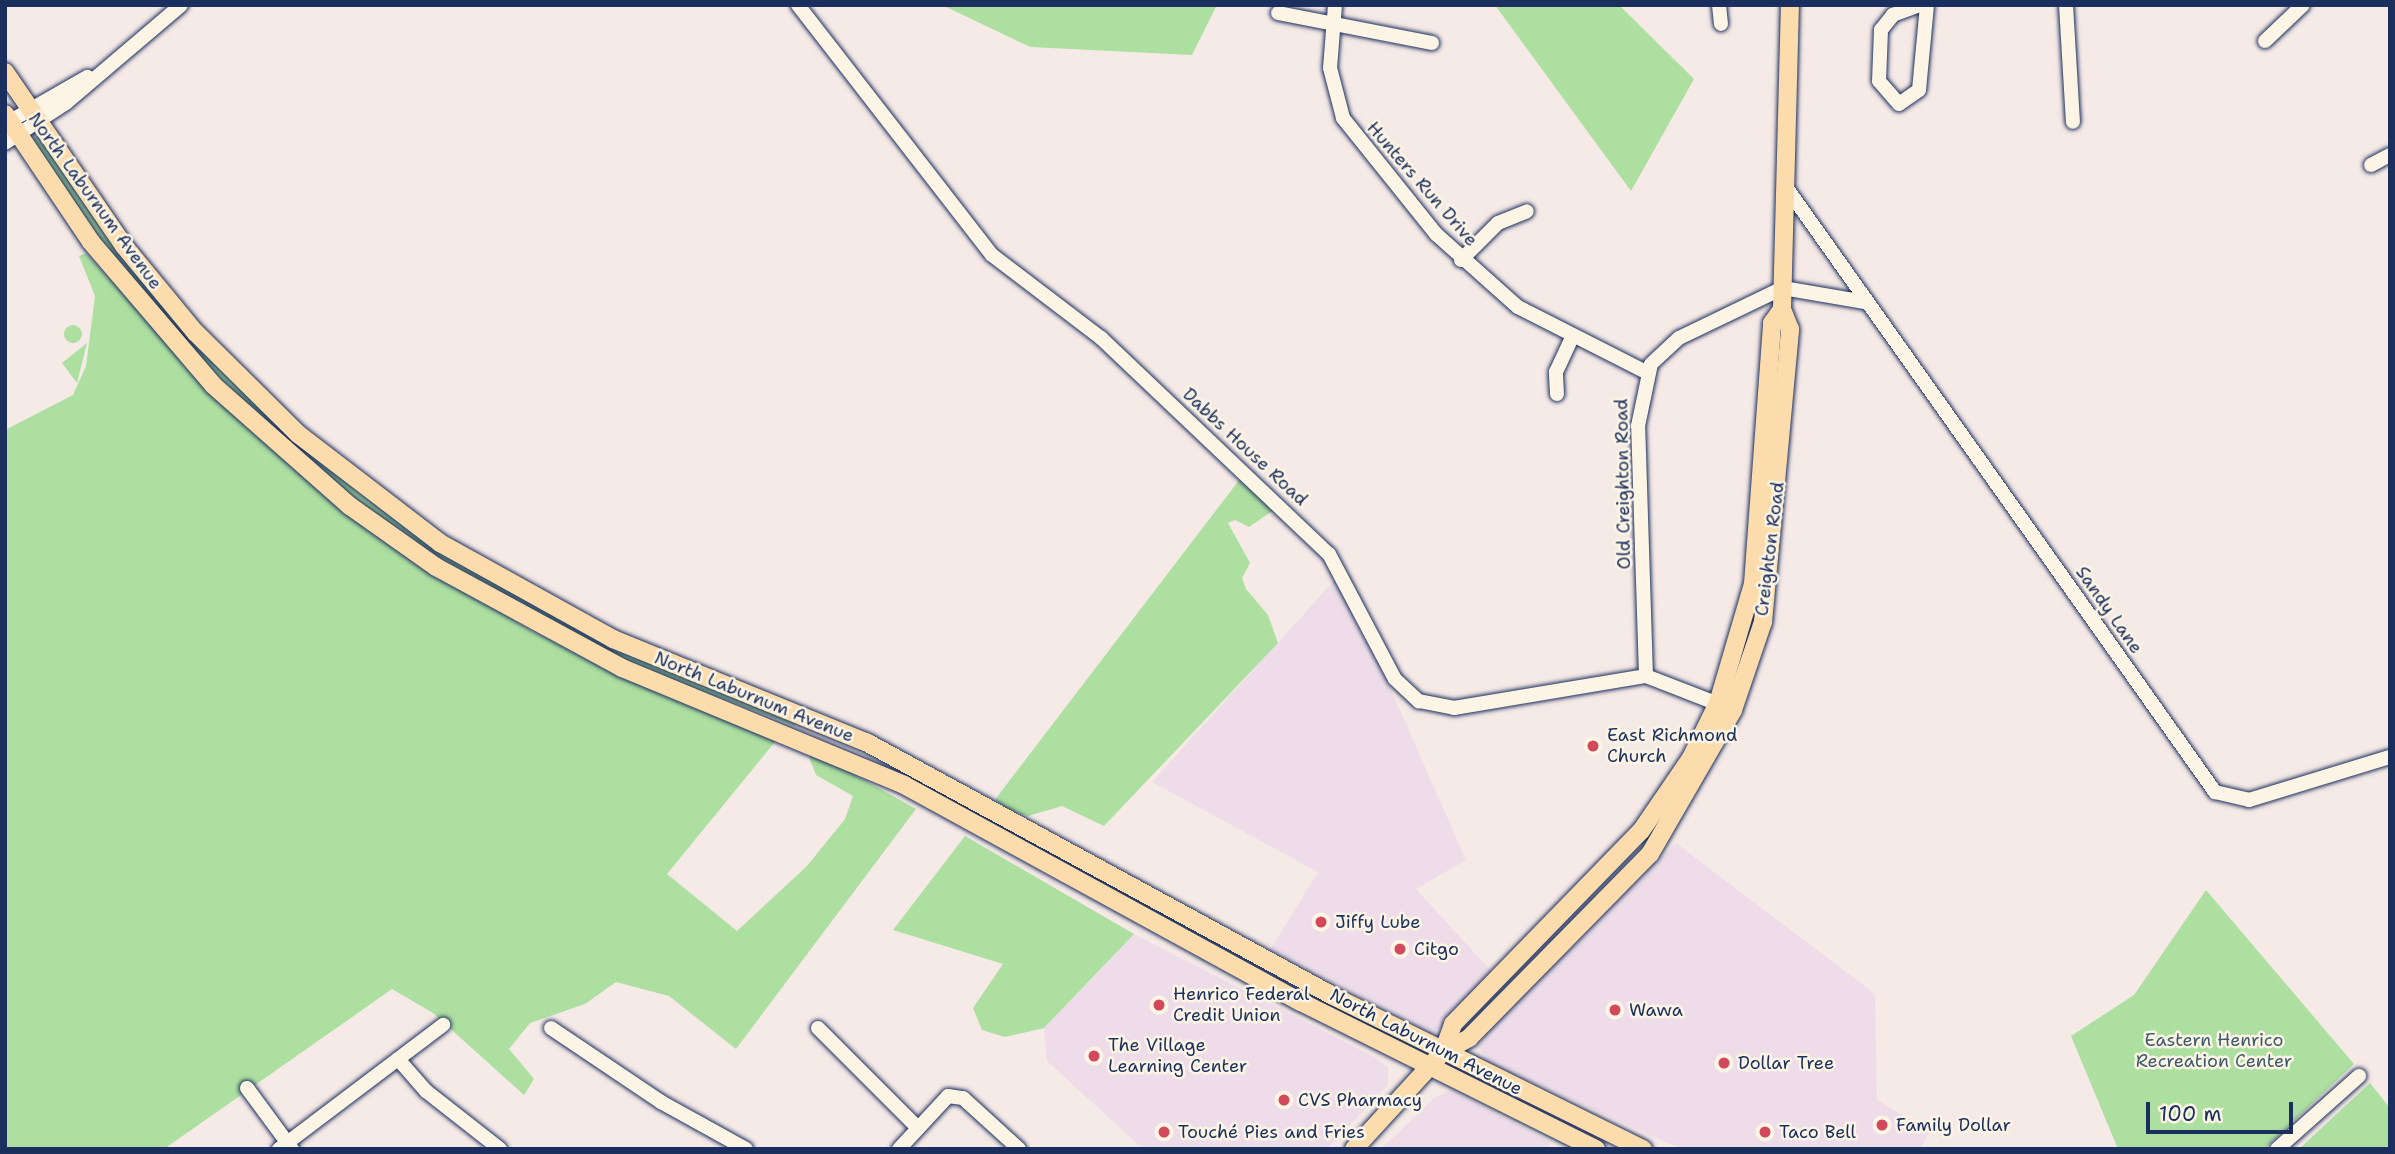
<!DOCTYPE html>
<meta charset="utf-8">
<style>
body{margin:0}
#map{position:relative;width:2395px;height:1154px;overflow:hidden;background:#f6eae7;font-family:"Shantell Sans",sans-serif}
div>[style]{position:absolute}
.built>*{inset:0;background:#eedde9}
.green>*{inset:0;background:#acdfa0}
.round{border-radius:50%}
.roads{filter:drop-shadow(0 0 2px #1b2f5e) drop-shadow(0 0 2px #1b2f5e)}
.minor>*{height:14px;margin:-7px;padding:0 7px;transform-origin:7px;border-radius:7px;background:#fcf5e5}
.major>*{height:18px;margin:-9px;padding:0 9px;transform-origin:9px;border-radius:9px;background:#fcdcac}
.dots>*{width:19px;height:19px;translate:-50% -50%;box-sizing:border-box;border:4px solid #fcf5e5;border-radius:50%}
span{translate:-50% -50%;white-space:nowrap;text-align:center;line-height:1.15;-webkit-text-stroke:5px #fcf5e5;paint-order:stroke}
.street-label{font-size:18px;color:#1b2f5e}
.poi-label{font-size:18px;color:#1b2f5e}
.left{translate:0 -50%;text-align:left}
.park-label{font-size:18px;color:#3f5b6e}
.frame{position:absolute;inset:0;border:7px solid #1b2f5e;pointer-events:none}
.scale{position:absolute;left:2146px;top:1102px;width:147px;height:32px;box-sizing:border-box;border:4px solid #1b2f5e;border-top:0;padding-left:9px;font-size:21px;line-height:24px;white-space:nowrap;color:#1b2f5e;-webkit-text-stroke:5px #fcf5e5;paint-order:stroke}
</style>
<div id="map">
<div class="built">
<div style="clip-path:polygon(1340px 574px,1466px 860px,1416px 889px,1492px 972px,1433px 1034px,1270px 950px,1318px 872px,1152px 782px)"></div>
<div style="clip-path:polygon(1676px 843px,1875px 994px,1877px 1100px,1930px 1131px,1921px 1149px,1681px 1149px,1486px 1061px,1479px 1046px,1488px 1031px)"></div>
<div style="clip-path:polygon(1134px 934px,1376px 1058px,1388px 1067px,1388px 1085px,1327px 1149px,1143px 1149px,1047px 1061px,1044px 1028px)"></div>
<div style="clip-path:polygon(1452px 1090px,1552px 1143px,1546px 1149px,1381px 1149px,1434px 1098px)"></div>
</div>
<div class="green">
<div style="clip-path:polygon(942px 5px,1217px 5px,1192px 55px,1030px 47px)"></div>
<div style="clip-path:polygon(1495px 5px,1619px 5px,1694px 79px,1631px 191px)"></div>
<div style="clip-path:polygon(36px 136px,233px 378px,471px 568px,619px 648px,796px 721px,795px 726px,612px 657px,472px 583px,351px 500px,245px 408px,136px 289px,32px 141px)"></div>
<div style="clip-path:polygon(86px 253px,246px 426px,390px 546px,533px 632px,779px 737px,667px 874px,737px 931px,807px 866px,845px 819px,853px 796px,816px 775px,809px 757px,816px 753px,916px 809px,736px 1049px,669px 996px,616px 982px,585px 1004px,530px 1023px,509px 1049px,534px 1079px,524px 1095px,433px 1013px,392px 989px,164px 1149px,5px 1149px,5px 430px,73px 395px,86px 366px,95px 296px,79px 256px)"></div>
<div class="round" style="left:64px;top:325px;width:18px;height:18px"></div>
<div style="clip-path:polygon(87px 343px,77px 383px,62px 363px)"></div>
<div style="clip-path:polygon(1240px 479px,1274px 510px,1249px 527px,1235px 520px,1228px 523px,1250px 563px,1242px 578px,1246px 589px,1268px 615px,1278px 643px,1104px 826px,1062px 806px,1028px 816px,1009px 810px,995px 800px,1000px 793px)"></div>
<div style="clip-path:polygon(965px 836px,1134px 934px,1044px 1028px,1005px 1037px,982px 1030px,973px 1008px,1003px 964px,893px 930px)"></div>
<div style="clip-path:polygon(2206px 890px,2354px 1064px,2264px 1149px,2118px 1149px,2071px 1036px,2134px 995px)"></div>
<div style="clip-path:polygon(2370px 1083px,2390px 1108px,2390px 1149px,2299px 1149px)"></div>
</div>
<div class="roads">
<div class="minor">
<div style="left:798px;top:5px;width:316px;rotate:52.2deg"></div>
<div style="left:992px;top:255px;width:137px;rotate:37.3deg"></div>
<div style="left:1101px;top:338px;width:314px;rotate:43.5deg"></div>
<div style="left:1329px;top:554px;width:141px;rotate:62.2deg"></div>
<div style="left:1395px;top:679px;width:33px;rotate:43deg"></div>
<div style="left:1419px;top:701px;width:36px;rotate:11deg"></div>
<div style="left:1454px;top:708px;width:195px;rotate:-9.5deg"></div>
<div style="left:1646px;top:676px;width:86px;rotate:21.2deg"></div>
<div style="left:1335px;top:5px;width:63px;rotate:94.5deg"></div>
<div style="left:1330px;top:68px;width:52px;rotate:75.4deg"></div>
<div style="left:1343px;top:118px;width:149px;rotate:51.3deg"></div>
<div style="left:1436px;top:234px;width:110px;rotate:41.7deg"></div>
<div style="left:1518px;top:307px;width:144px;rotate:26.9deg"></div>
<div style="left:1719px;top:5px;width:19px;rotate:84deg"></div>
<div style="left:1920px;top:5px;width:29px;rotate:160deg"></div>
<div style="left:1893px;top:15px;width:19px;rotate:129deg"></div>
<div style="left:1881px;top:30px;width:51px;rotate:92.2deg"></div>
<div style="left:1879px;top:81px;width:30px;rotate:49deg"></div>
<div style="left:1899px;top:104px;width:24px;rotate:-35deg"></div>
<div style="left:1919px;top:90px;width:85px;rotate:-84.6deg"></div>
<div style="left:2066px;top:5px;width:117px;rotate:86.6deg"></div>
<div style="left:1278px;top:13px;width:157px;rotate:11deg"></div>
<div style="left:2265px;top:41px;width:52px;rotate:-43.5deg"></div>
<div style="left:5px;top:124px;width:95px;rotate:-29.8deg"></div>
<div style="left:5px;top:143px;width:73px;rotate:-33.3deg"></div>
<div style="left:66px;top:103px;width:151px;rotate:-40.4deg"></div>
<div style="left:2371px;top:165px;width:21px;rotate:-28deg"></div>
<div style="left:1786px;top:187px;width:742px;rotate:54.66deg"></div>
<div style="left:2215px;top:792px;width:35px;rotate:13deg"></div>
<div style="left:2249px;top:800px;width:147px;rotate:-17deg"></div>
<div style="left:1461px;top:260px;width:52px;rotate:-45deg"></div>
<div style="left:1498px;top:223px;width:31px;rotate:-22deg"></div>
<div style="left:1557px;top:394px;width:22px;rotate:-93deg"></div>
<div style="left:1556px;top:372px;width:38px;rotate:-65deg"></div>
<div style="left:1646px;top:676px;width:250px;rotate:-91.8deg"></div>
<div style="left:1638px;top:426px;width:63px;rotate:-78.2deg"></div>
<div style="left:1651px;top:364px;width:38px;rotate:-43deg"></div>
<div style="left:1679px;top:338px;width:115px;rotate:-25.7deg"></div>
<div style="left:1783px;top:288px;width:83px;rotate:9.7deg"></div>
<div style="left:551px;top:1028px;width:133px;rotate:33.9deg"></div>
<div style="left:661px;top:1102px;width:97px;rotate:28.9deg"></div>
<div style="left:818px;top:1028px;width:141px;rotate:45deg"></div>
<div style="left:398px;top:1059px;width:43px;rotate:48.8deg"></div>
<div style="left:426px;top:1091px;width:94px;rotate:38.1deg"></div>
<div style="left:247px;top:1088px;width:76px;rotate:53.6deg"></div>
<div style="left:279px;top:1149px;width:206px;rotate:-37.1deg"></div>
<div style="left:899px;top:1149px;width:72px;rotate:-47.2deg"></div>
<div style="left:948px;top:1096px;width:15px;rotate:8deg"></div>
<div style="left:963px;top:1098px;width:76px;rotate:42.3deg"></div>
<div style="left:2277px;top:1149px;width:110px;rotate:-41.7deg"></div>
</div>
<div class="major">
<div style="left:5px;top:72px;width:211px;rotate:55.6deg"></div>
<div style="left:124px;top:246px;width:112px;rotate:50.5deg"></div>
<div style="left:195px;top:332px;width:145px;rotate:44.7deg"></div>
<div style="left:298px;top:434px;width:179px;rotate:37.5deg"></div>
<div style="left:440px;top:543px;width:198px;rotate:29deg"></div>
<div style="left:613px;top:639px;width:273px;rotate:22.2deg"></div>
<div style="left:866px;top:742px;width:532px;rotate:28.54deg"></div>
<div style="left:1333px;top:996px;width:346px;rotate:26.3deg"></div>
<div style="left:5px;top:114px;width:154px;rotate:56.1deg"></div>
<div style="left:91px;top:242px;width:188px;rotate:49.5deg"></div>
<div style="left:213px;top:385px;width:183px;rotate:41.5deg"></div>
<div style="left:350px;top:506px;width:105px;rotate:35.3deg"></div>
<div style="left:436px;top:567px;width:212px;rotate:28.5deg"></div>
<div style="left:622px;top:668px;width:305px;rotate:22.5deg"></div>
<div style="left:904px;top:785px;width:452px;rotate:28.7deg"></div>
<div style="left:1301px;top:1002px;width:330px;rotate:26.5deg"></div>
<div style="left:1443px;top:1052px;width:30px;rotate:-28deg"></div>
<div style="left:1469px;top:1038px;width:258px;rotate:-45.5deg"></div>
<div style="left:1650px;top:854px;width:166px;rotate:-60deg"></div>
<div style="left:1733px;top:710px;width:93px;rotate:-71.2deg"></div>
<div style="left:1763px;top:622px;width:294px;rotate:-84.7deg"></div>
<div style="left:1790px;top:329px;width:22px;rotate:-112deg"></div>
<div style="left:1782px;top:309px;width:304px;rotate:-88.5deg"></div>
<div style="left:1354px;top:1149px;width:132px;rotate:-47.5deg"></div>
<div style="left:1443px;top:1052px;width:30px;rotate:-70deg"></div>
<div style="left:1453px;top:1024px;width:269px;rotate:-45.8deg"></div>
<div style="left:1641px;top:831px;width:88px;rotate:-55.6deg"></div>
<div style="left:1691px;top:758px;width:61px;rotate:-63.9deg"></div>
<div style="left:1718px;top:703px;width:124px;rotate:-73.6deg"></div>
<div style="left:1753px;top:584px;width:262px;rotate:-85.8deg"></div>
<div style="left:1772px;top:323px;width:17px;rotate:-54deg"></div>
</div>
</div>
<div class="dots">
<div style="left:1593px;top:746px;background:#d1495b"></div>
<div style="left:1321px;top:922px;background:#d1495b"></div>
<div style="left:1400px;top:949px;background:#d1495b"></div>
<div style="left:1159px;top:1005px;background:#d1495b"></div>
<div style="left:1615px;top:1010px;background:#d1495b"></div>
<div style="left:1094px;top:1056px;background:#d1495b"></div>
<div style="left:1724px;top:1063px;background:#d1495b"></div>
<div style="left:1284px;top:1100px;background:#d1495b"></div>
<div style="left:1882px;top:1125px;background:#d1495b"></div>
<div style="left:1164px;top:1132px;background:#d1495b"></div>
<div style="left:1765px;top:1132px;background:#d1495b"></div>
</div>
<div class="street-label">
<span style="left:1422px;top:184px;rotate:49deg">Hunters Run Drive</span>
<span style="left:95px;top:201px;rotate:54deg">North Laburnum Avenue</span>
<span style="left:1245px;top:447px;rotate:43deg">Dabbs House Road</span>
<span style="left:1623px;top:484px;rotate:-91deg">Old Creighton Road</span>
<span style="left:1770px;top:549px;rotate:-83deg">Creighton Road</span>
<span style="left:2109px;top:610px;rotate:55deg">Sandy Lane</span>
<span style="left:754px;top:697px;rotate:22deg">North Laburnum Avenue</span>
<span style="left:1426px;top:1042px;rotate:27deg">North Laburnum Avenue</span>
</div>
<div class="poi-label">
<span class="left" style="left:1607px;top:746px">East Richmond<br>Church</span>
<span class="left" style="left:1335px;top:922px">Jiffy Lube</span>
<span class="left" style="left:1414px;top:949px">Citgo</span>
<span class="left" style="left:1173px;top:1005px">Henrico Federal<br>Credit Union</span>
<span class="left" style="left:1629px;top:1010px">Wawa</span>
<span class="left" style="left:1108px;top:1056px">The Village<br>Learning Center</span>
<span class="left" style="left:1738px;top:1063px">Dollar Tree</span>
<span class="left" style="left:1298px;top:1100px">CVS Pharmacy</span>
<span class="left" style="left:1896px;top:1125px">Family Dollar</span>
<span class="left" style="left:1178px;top:1132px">Touché Pies and Fries</span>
<span class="left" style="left:1779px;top:1132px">Taco Bell</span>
</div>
<div class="park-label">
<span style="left:2214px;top:1051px">Eastern Henrico<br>Recreation Center</span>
</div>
<div class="frame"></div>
<div class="scale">100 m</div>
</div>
